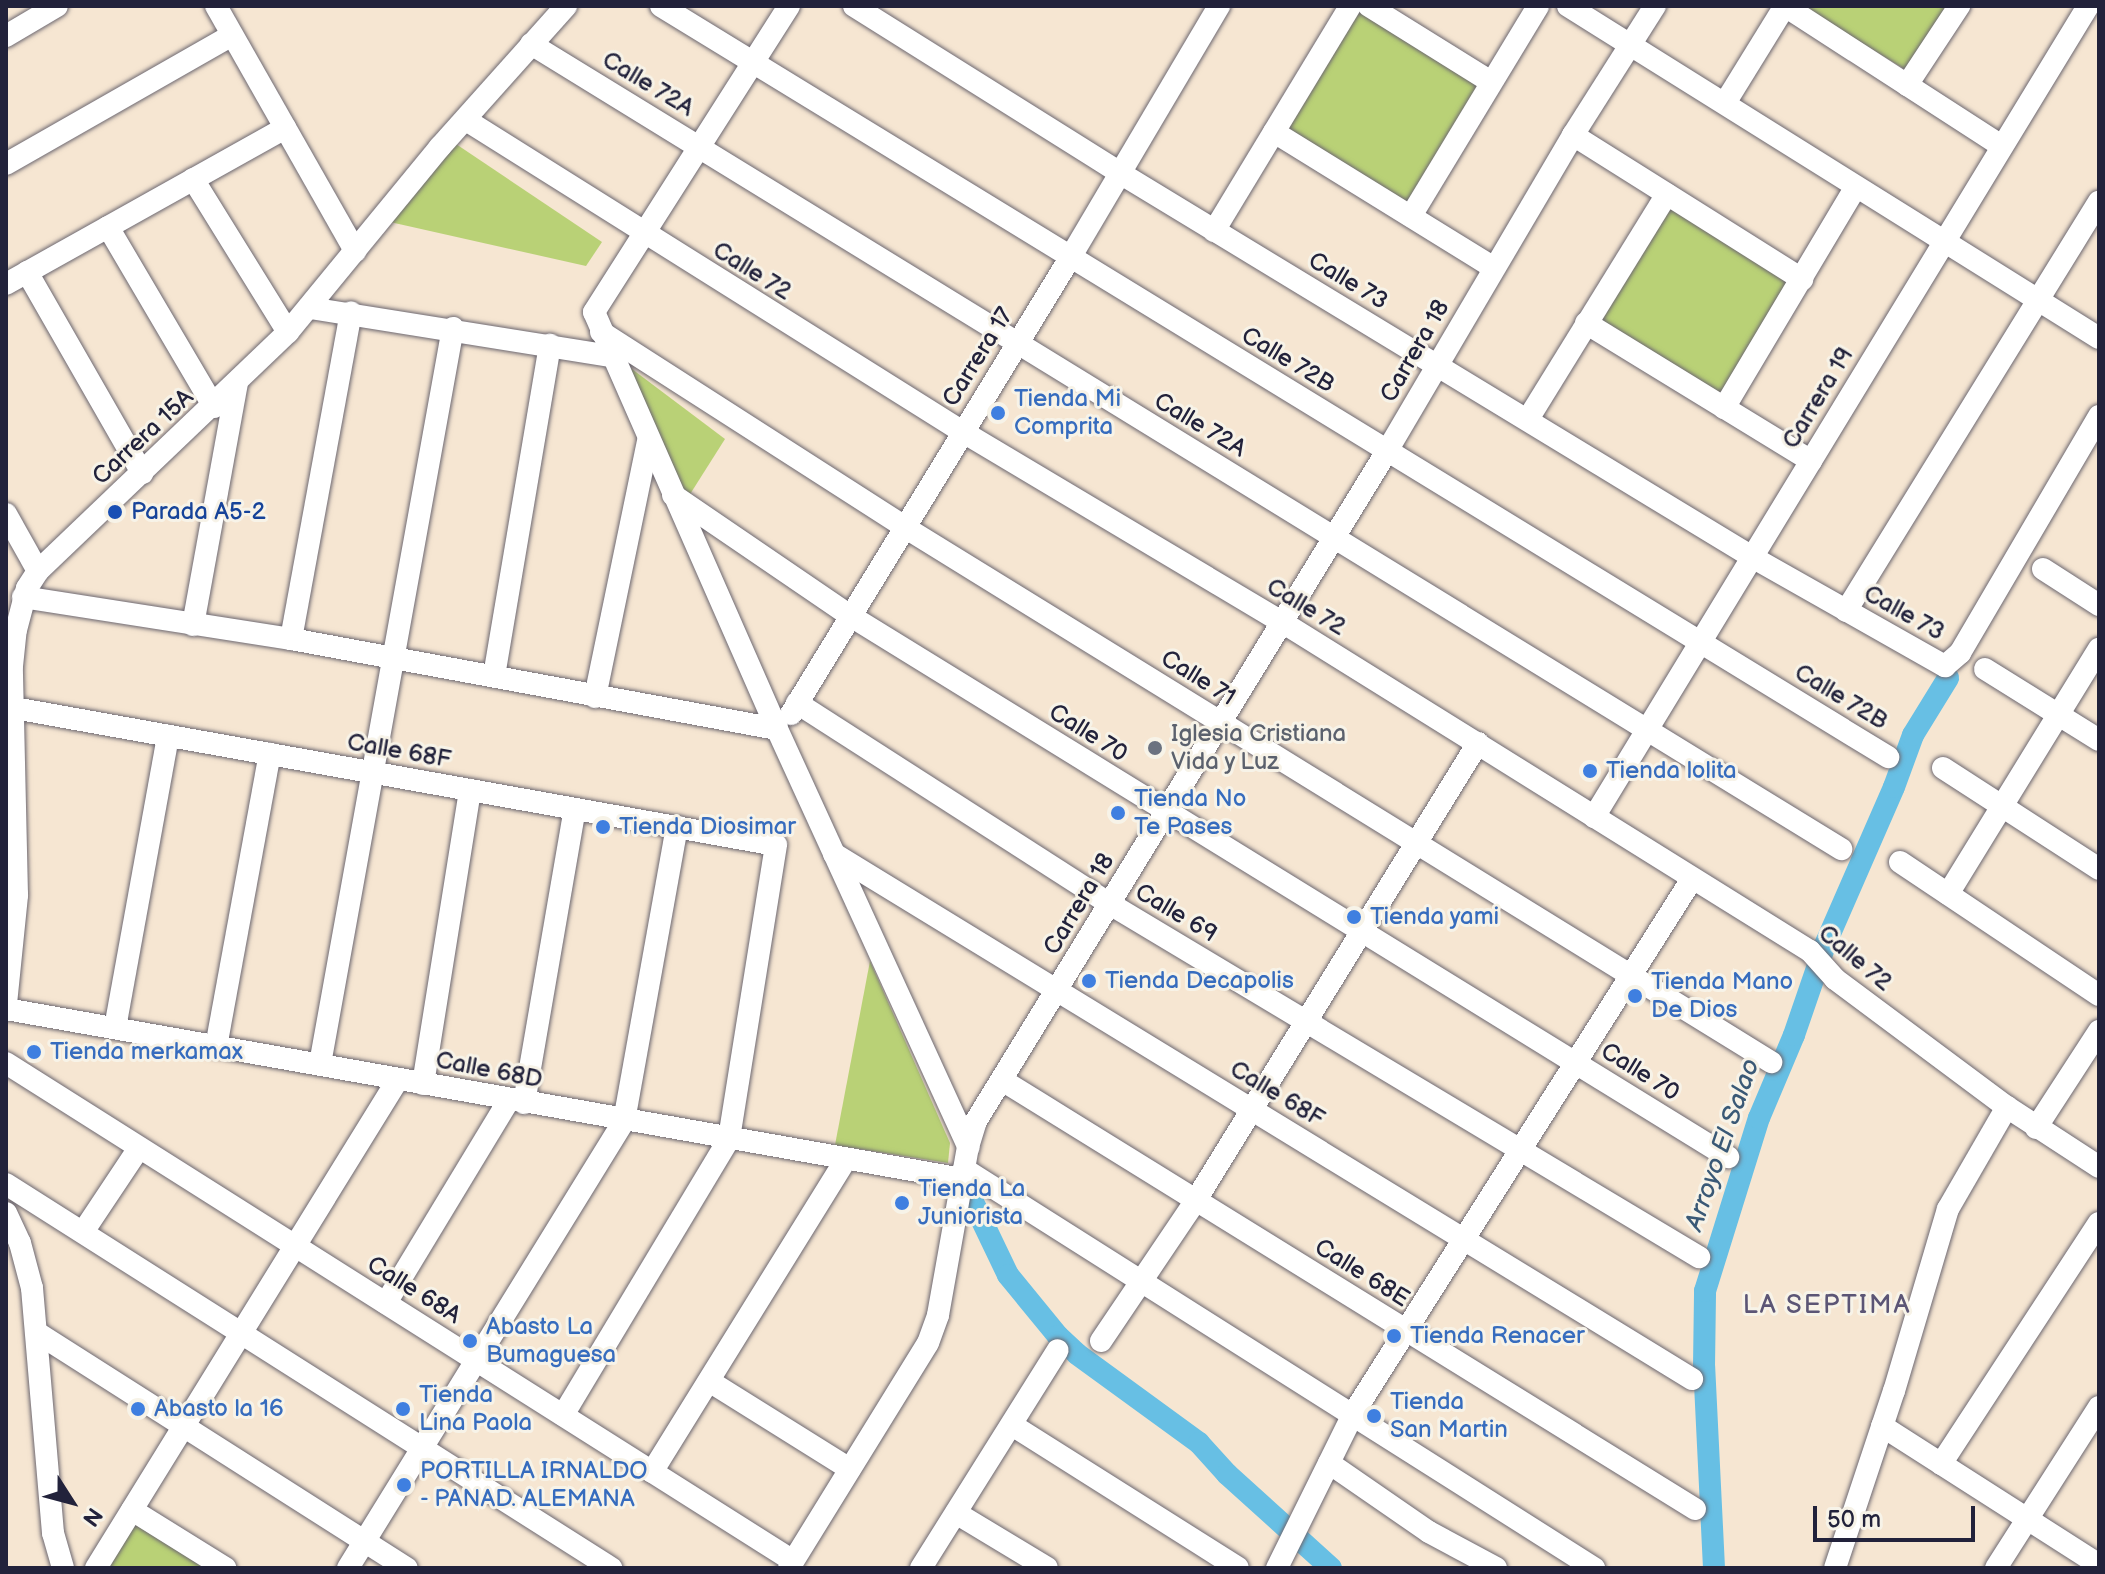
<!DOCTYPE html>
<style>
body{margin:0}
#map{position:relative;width:2105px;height:1574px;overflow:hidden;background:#f6e6d2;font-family:"Balsamiq Sans",sans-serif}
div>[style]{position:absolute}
.green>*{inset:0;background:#b9d176;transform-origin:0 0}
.canal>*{height:22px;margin:-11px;padding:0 11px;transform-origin:11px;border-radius:11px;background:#67bfe4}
.roads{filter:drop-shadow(0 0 2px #6c6770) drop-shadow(0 0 2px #6c6770)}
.minor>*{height:22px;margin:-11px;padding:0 11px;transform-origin:11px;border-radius:11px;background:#fff}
.dots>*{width:22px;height:22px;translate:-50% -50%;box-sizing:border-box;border:4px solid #f7f3e8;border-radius:50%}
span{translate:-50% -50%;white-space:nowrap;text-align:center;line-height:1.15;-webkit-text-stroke:6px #f7f3e8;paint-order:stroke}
.street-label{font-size:24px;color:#22223b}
.shop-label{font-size:24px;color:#366cbe}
.left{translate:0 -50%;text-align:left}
.transit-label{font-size:24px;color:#164399}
.worship-label{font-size:24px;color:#5b616d}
.water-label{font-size:26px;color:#3a5976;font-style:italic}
.neighbourhood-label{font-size:26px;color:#5b5575;letter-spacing:2px}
.frame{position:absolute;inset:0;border:8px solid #22223b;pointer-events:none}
.north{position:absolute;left:32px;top:1462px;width:80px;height:80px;-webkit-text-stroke:6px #f7f3e8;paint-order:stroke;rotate:126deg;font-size:22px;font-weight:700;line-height:32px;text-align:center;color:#22223b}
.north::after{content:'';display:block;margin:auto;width:28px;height:36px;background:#22223b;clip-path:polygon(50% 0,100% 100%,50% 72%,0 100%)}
.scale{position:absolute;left:1813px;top:1506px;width:162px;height:36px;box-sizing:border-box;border:4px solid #22223b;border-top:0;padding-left:10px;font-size:24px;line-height:28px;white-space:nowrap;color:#22223b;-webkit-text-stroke:6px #f7f3e8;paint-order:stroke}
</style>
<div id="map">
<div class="green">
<div style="clip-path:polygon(1801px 6px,1952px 6px,1911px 73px)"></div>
<div style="left:1357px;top:9px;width:145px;height:143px;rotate:32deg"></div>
<div style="clip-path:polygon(453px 142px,602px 242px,586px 266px,390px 222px)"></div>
<div style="left:1671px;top:202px;width:145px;height:143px;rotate:32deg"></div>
<div style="clip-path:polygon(620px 360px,725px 439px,687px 499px)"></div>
<div style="clip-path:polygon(870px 961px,950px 1143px,948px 1163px,835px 1145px)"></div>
<div style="clip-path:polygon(137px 1518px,225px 1568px,105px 1568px)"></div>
</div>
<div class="canal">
<div style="left:962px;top:1179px;width:106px;rotate:64.4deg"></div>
<div style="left:1008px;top:1275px;width:79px;rotate:50.7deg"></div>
<div style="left:1058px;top:1336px;width:26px;rotate:43deg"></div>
<div style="left:1077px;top:1354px;width:151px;rotate:36.1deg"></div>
<div style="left:1199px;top:1443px;width:42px;rotate:47.9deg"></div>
<div style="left:1227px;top:1474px;width:140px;rotate:42.1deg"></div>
<div style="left:1714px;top:1568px;width:202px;rotate:-92.8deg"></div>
<div style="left:1704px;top:1366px;width:75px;rotate:-89.2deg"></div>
<div style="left:1705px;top:1291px;width:181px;rotate:-72.7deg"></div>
<div style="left:1759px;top:1118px;width:90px;rotate:-67.1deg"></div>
<div style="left:1794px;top:1035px;width:95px;rotate:-71deg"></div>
<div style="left:1825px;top:945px;width:172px;rotate:-66.4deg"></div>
<div style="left:1894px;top:787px;width:55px;rotate:-69.9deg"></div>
<div style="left:1913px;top:735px;width:67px;rotate:-58.4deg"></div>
</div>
<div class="roads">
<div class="minor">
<div style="left:216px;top:6px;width:282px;rotate:60.4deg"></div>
<div style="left:661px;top:6px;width:1439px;rotate:31.47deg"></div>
<div style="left:789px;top:6px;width:363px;rotate:122.5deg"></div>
<div style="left:594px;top:312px;width:455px;rotate:66.3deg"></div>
<div style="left:777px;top:729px;width:460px;rotate:65.4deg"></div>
<div style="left:854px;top:6px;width:314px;rotate:32.1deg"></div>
<div style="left:1120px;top:173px;width:740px;rotate:31.28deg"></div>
<div style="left:1752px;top:557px;width:222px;rotate:29.5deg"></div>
<div style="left:1945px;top:666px;width:20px;rotate:-41deg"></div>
<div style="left:1960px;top:653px;width:275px;rotate:-59.6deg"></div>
<div style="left:1369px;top:6px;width:144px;rotate:31.9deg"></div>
<div style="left:1568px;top:6px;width:626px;rotate:32.02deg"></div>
<div style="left:1785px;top:6px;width:257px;rotate:32.9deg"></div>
<div style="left:6px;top:36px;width:59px;rotate:-30.5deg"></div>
<div style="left:531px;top:44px;width:1538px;rotate:31.57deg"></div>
<div style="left:1907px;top:85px;width:95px;rotate:-56.6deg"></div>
<div style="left:1725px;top:103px;width:114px;rotate:-58.3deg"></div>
<div style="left:466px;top:120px;width:587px;rotate:32.12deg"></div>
<div style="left:963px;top:432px;width:371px;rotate:30.8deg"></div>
<div style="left:1282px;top:622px;width:622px;rotate:31.93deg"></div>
<div style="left:1810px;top:951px;width:38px;rotate:48deg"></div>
<div style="left:1835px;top:979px;width:214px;rotate:36.7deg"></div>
<div style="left:2007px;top:1107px;width:110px;rotate:33.1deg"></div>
<div style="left:1274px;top:132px;width:257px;rotate:31.7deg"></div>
<div style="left:1573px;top:135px;width:271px;rotate:32.2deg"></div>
<div style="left:6px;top:164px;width:260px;rotate:-29.7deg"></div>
<div style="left:193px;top:179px;width:180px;rotate:58.2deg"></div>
<div style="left:1411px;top:216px;width:245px;rotate:-58.8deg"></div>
<div style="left:108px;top:227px;width:209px;rotate:59.5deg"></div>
<div style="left:1214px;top:231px;width:263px;rotate:-58.8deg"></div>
<div style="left:27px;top:272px;width:232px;rotate:60.2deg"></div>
<div style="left:6px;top:284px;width:320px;rotate:-29.2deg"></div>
<div style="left:310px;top:308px;width:305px;rotate:9.1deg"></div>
<div style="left:1586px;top:323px;width:264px;rotate:31.5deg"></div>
<div style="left:601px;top:332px;width:363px;rotate:32.7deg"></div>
<div style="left:906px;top:528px;width:1017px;rotate:31.69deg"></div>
<div style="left:1724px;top:408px;width:257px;rotate:-59.2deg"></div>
<div style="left:1528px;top:419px;width:264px;rotate:-58.3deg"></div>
<div style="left:673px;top:495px;width:213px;rotate:34.3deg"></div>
<div style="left:849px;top:615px;width:1033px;rotate:31.66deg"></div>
<div style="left:6px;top:514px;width:65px;rotate:60.7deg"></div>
<div style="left:2043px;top:569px;width:67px;rotate:32.7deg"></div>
<div style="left:23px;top:597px;width:271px;rotate:8.9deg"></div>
<div style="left:291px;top:639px;width:494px;rotate:10.5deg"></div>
<div style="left:1846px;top:611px;width:481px;rotate:-58.3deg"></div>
<div style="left:193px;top:625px;width:245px;rotate:-79.7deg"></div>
<div style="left:291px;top:639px;width:332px;rotate:-79.6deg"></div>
<div style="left:1985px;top:669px;width:134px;rotate:31.9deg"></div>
<div style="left:494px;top:676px;width:336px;rotate:-80.4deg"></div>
<div style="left:595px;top:697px;width:262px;rotate:-78.3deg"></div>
<div style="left:797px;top:703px;width:372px;rotate:32.7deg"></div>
<div style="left:1110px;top:904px;width:687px;rotate:30.94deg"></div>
<div style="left:14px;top:708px;width:774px;rotate:10.19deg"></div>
<div style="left:776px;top:845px;width:298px;rotate:99.1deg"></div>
<div style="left:729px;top:1139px;width:322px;rotate:121deg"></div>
<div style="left:791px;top:714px;width:535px;rotate:-58.54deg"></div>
<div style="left:1070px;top:258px;width:293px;rotate:-59.4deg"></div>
<div style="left:1943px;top:768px;width:186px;rotate:32.9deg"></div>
<div style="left:1594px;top:817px;width:950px;rotate:-58.65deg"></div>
<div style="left:834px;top:854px;width:1006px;rotate:31.46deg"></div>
<div style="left:1900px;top:862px;width:239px;rotate:33.8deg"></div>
<div style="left:1948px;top:894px;width:288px;rotate:-58.4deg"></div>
<div style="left:6px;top:1004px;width:110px;rotate:-84.2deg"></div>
<div style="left:17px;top:895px;width:229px;rotate:-91.3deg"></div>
<div style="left:12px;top:666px;width:36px;rotate:-84deg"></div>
<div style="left:16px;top:630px;width:43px;rotate:-75.3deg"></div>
<div style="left:27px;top:588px;width:20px;rotate:-57deg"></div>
<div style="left:38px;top:571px;width:346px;rotate:-43.7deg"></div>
<div style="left:288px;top:332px;width:239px;rotate:-50.6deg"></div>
<div style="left:440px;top:147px;width:189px;rotate:-48.2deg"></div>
<div style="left:6px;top:1009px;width:971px;rotate:10.08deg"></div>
<div style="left:115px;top:1028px;width:297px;rotate:-79.7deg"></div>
<div style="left:216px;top:1047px;width:298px;rotate:-79.6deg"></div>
<div style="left:6px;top:1063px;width:931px;rotate:32.32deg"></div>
<div style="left:320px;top:1064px;width:748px;rotate:-79.76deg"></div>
<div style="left:1002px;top:1080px;width:815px;rotate:31.76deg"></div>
<div style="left:423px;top:1084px;width:298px;rotate:-80.9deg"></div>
<div style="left:524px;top:1103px;width:298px;rotate:-80.2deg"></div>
<div style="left:2036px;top:1128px;width:116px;rotate:-57deg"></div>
<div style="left:964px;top:1169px;width:746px;rotate:32.35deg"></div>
<div style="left:6px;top:1184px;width:717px;rotate:32.4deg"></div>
<div style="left:6px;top:1213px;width:33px;rotate:65deg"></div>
<div style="left:20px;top:1243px;width:47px;rotate:75.1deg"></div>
<div style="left:32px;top:1288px;width:246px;rotate:85.1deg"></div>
<div style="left:53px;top:1533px;width:36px;rotate:74deg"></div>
<div style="left:83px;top:1232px;width:101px;rotate:-56.3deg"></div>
<div style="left:386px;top:1303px;width:237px;rotate:-58.8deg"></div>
<div style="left:39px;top:1334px;width:436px;rotate:32.5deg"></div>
<div style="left:1101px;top:1341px;width:170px;rotate:-56deg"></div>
<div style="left:1196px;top:1200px;width:537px;rotate:-58.32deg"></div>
<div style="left:709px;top:1381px;width:166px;rotate:32deg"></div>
<div style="left:1012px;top:1425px;width:267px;rotate:32.3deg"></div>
<div style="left:1882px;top:1426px;width:258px;rotate:32.6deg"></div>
<div style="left:1329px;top:1463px;width:121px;rotate:34.6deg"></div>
<div style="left:1429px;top:1532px;width:76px;rotate:28.2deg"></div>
<div style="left:1941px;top:1464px;width:288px;rotate:-56.8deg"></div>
<div style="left:652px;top:1472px;width:368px;rotate:-58.2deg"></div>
<div style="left:132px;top:1510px;width:110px;rotate:31.9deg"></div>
<div style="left:956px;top:1513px;width:106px;rotate:31.1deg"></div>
<div style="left:96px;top:1568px;width:573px;rotate:-58.28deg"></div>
<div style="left:348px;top:1568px;width:525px;rotate:-58.31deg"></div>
<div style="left:624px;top:1121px;width:299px;rotate:-79.8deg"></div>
<div style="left:789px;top:1568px;width:264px;rotate:-58.3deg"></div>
<div style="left:928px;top:1343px;width:30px;rotate:-70deg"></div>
<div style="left:938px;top:1315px;width:171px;rotate:-79.9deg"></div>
<div style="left:968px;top:1147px;width:27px;rotate:-73deg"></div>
<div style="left:976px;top:1121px;width:786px;rotate:-58.47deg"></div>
<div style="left:1387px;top:451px;width:367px;rotate:-59.5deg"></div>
<div style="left:1573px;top:135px;width:153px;rotate:-57.6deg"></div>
<div style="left:921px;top:1568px;width:257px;rotate:-57.9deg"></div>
<div style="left:1277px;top:1568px;width:172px;rotate:-63.7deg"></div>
<div style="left:1353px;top:1414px;width:633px;rotate:-57.64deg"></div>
<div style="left:1835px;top:1568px;width:187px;rotate:-71.6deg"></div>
<div style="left:1894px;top:1391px;width:190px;rotate:-73.5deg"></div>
<div style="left:1948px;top:1209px;width:118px;rotate:-60deg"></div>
<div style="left:1996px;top:1568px;width:191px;rotate:-57.4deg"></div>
</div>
</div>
<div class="dots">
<div style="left:998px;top:413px;background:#3f7fe0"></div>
<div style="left:115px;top:512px;background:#1a4fb4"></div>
<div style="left:1155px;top:748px;background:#6b7280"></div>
<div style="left:1590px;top:771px;background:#3f7fe0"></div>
<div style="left:1118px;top:813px;background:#3f7fe0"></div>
<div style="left:603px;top:827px;background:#3f7fe0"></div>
<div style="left:1354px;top:917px;background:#3f7fe0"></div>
<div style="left:1089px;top:981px;background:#3f7fe0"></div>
<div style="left:1635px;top:996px;background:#3f7fe0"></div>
<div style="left:34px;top:1052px;background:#3f7fe0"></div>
<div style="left:902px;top:1203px;background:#3f7fe0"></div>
<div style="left:1394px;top:1336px;background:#3f7fe0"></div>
<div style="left:470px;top:1341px;background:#3f7fe0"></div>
<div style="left:138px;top:1409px;background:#3f7fe0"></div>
<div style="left:403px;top:1409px;background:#3f7fe0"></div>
<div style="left:1374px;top:1416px;background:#3f7fe0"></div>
<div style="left:404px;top:1485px;background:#3f7fe0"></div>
</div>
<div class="street-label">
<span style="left:648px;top:84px;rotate:31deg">Calle 72A</span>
<span style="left:752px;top:271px;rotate:32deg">Calle 72</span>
<span style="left:1348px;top:281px;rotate:31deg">Calle 73</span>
<span style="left:1415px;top:351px;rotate:-60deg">Carrera 18</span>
<span style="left:978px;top:357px;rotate:-58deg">Carrera 17</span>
<span style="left:1288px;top:360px;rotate:31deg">Calle 72B</span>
<span style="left:1818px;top:398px;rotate:-59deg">Carrera 19</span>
<span style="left:1200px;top:425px;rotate:31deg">Calle 72A</span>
<span style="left:143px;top:437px;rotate:-43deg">Carrera 15A</span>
<span style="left:1306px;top:607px;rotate:31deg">Calle 72</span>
<span style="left:1904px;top:613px;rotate:29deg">Calle 73</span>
<span style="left:1198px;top:678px;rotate:32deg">Calle 71</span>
<span style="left:1841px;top:697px;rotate:31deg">Calle 72B</span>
<span style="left:1088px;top:733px;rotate:32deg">Calle 70</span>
<span style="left:399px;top:751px;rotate:10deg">Calle 68F</span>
<span style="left:1079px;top:904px;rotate:-59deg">Carrera 18</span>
<span style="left:1176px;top:913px;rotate:31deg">Calle 69</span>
<span style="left:1855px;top:958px;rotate:40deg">Calle 72</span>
<span style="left:489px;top:1070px;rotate:11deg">Calle 68D</span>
<span style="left:1640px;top:1072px;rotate:32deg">Calle 70</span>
<span style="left:1277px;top:1094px;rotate:31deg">Calle 68F</span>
<span style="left:1362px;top:1273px;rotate:32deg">Calle 68E</span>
<span style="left:414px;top:1290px;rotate:32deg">Calle 68A</span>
</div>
<div class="shop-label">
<span class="left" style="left:1014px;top:413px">Tienda Mi<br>Comprita</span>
<span class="left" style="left:1606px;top:771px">Tienda lolita</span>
<span class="left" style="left:1134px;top:813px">Tienda No<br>Te Pases</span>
<span class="left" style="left:619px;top:827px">Tienda Diosimar</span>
<span class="left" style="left:1370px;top:917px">Tienda yami</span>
<span class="left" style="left:1105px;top:981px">Tienda Decapolis</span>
<span class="left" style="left:1651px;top:996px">Tienda Mano<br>De Dios</span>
<span class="left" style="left:50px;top:1052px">Tienda merkamax</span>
<span class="left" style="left:918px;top:1203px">Tienda La<br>Juniorista</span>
<span class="left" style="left:486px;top:1341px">Abasto La<br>Bumaguesa</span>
<span class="left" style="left:1410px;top:1336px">Tienda Renacer</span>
<span class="left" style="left:419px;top:1409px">Tienda<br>Lina Paola</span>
<span class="left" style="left:1390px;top:1416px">Tienda<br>San Martin</span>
<span class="left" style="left:154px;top:1409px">Abasto la 16</span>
<span class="left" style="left:420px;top:1485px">PORTILLA IRNALDO<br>- PANAD. ALEMANA</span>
</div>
<div class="transit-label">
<span class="left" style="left:131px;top:512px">Parada A5-2</span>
</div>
<div class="worship-label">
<span class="left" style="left:1171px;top:748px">Iglesia Cristiana<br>Vida y Luz</span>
</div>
<div class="water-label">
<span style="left:1723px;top:1145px;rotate:-71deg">Arroyo El Salao</span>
</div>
<div class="neighbourhood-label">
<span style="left:1827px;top:1306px">LA SEPTIMA</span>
</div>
<div class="frame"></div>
<div class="north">N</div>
<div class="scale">50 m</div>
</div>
